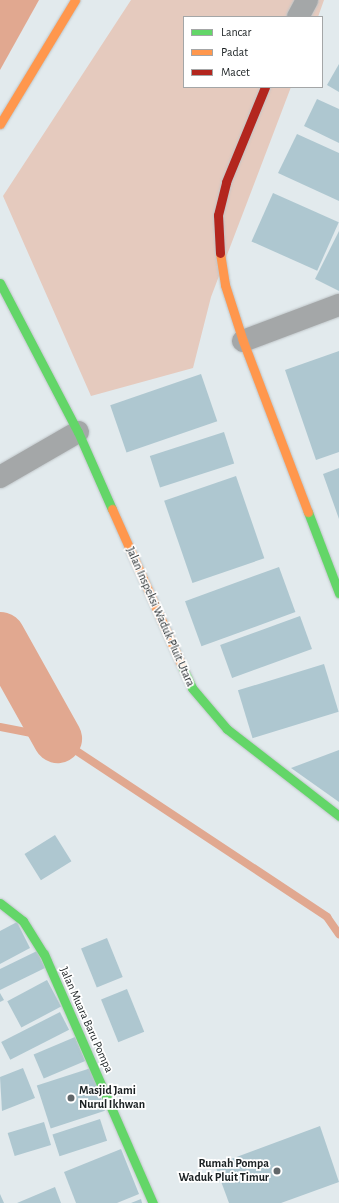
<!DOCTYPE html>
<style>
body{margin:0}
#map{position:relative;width:339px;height:1203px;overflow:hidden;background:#e2eaed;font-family:"Alegreya Sans",sans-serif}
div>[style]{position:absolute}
.green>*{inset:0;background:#e5cabe}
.water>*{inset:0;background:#e1a890}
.stream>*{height:8px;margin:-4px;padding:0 4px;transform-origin:4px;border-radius:4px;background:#e1a890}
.river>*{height:49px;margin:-24.5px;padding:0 24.5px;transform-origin:24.5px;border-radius:24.5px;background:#e1a890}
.building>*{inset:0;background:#aec7d0;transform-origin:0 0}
.roads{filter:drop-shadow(0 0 1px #bfc5c8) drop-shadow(0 0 1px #bfc5c8)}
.street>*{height:22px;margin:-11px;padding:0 11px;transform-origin:11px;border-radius:11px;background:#a4a7a8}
.fast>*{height:9px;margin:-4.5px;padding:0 4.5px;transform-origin:4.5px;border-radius:4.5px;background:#63d668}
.slow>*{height:9px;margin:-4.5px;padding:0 4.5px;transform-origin:4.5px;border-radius:4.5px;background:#ff974d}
.jam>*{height:9px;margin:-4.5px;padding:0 4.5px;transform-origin:4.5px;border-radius:4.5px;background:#b3261e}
.dots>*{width:11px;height:11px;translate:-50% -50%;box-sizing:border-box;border:2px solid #fff;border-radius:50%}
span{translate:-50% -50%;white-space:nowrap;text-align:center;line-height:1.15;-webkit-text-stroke:3.5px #fff;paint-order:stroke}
.street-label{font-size:12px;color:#1b2123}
.poi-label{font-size:12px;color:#1b2123;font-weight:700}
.left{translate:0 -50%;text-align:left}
.right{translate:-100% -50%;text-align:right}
.legend{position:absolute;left:183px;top:16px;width:140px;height:72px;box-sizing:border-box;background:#fff;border:1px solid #a4a6a7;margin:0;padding:5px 7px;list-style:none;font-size:12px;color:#1b2123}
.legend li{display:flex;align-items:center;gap:8px;height:20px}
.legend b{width:20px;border:1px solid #a4a6a7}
</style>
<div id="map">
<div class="green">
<div style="clip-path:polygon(131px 0,324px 0,318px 17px,184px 17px,184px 87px,291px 87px,211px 297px,193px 368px,91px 396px,3px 196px)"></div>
</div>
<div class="water">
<div style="clip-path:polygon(0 0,39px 0,0 70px)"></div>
</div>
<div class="stream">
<div style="left:0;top:727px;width:58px;rotate:10.9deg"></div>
<div style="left:57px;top:738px;width:324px;rotate:33.5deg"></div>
<div style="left:327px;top:917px;width:21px;rotate:55deg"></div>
</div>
<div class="river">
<div style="left:0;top:636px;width:117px;rotate:60.8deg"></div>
</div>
<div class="building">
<div style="clip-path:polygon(339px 64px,339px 92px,327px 85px)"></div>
<div style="clip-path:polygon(317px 99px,339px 109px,339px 143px,304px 126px)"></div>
<div style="clip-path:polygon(297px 134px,339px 153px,339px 201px,278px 173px)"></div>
<div style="left:273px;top:193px;width:72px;height:53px;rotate:24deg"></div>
<div style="clip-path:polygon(339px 231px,339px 291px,315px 279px)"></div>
<div style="clip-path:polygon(339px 351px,339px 452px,316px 460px,285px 370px)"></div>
<div style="left:201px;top:374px;width:50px;height:96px;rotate:71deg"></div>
<div style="left:224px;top:432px;width:33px;height:78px;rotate:72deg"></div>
<div style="clip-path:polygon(339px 468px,339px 519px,323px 474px)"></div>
<div style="left:236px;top:476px;width:87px;height:76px;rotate:71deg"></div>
<div style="left:279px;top:567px;width:48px;height:100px;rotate:70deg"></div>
<div style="left:300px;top:616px;width:35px;height:85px;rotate:70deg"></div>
<div style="left:324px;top:664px;width:50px;height:90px;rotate:73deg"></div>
<div style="clip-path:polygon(339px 750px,339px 802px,291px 768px)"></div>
<div style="left:55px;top:835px;width:31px;height:36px;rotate:58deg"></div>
<div style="clip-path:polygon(17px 922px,30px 948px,0 964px,0 931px)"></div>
<div style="left:107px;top:938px;width:42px;height:28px;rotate:68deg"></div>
<div style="clip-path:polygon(37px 951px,45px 968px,0 990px,0 969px)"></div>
<div style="left:47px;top:980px;width:30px;height:45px;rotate:62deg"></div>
<div style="left:127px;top:989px;width:46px;height:28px;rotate:68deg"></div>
<div style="clip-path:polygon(0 993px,4px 1000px,0 1002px)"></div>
<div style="left:60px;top:1012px;width:20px;height:66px;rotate:63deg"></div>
<div style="left:75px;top:1037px;width:26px;height:45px;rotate:67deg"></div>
<div style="clip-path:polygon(23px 1068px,35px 1098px,2px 1111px,0 1077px)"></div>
<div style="left:91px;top:1068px;width:45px;height:57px;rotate:72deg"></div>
<div style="left:100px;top:1119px;width:23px;height:50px;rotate:72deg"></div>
<div style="left:44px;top:1122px;width:24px;height:38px;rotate:73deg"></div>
<div style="clip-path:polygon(320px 1126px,339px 1182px,281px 1203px,229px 1203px,215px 1165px)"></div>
<div style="clip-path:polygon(121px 1149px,139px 1194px,117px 1203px,76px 1203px,64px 1172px)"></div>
<div style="clip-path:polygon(55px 1187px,61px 1203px,17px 1203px)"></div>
<div style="clip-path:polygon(0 1194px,4px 1203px,0 1203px)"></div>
<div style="clip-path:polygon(141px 1199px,142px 1203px,131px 1203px)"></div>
</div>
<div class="roads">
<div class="street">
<div style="left:298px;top:17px;width:19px;rotate:-62deg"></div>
<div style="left:243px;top:341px;width:103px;rotate:-20.6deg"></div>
<div style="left:0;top:477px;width:90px;rotate:-30deg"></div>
</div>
<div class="fast">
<div style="left:0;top:283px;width:168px;rotate:62.4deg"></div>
<div style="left:78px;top:432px;width:84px;rotate:66.2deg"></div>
<div style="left:308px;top:512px;width:87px;rotate:69.1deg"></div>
<div style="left:181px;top:664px;width:26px;rotate:65deg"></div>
<div style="left:192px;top:688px;width:54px;rotate:49.5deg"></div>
<div style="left:227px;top:729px;width:142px;rotate:37.8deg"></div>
<div style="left:0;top:903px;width:29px;rotate:38deg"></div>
<div style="left:23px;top:921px;width:39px;rotate:58deg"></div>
<div style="left:44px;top:954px;width:272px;rotate:66.4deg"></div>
</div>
<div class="slow">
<div style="left:0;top:124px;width:145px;rotate:-58.8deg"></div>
<div style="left:220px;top:253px;width:32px;rotate:81deg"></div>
<div style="left:225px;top:285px;width:59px;rotate:72.2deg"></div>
<div style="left:243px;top:341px;width:183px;rotate:69.2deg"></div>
<div style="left:112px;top:509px;width:170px;rotate:66deg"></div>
</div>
<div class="jam">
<div style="left:220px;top:253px;width:38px;rotate:-93deg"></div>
<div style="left:218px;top:215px;width:34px;rotate:-76deg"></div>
<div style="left:226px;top:182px;width:103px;rotate:-67.7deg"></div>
</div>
</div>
<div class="dots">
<div style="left:71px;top:1098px;background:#61676a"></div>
<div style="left:277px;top:1171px;background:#61676a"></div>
</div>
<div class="street-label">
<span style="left:160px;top:617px;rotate:66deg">Jalan Inspeksi Waduk Pluit Utara</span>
<span style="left:86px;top:1020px;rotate:66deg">Jalan Muara Baru Pompa</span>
</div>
<div class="poi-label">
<span class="left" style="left:79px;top:1098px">Masjid Jami<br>Nurul Ikhwan</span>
<span class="right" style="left:269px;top:1171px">Rumah Pompa<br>Waduk Pluit Timur</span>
</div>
<ul class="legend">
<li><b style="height:5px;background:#63d668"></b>Lancar</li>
<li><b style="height:5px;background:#ff974d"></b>Padat</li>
<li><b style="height:5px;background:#b3261e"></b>Macet</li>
</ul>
</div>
